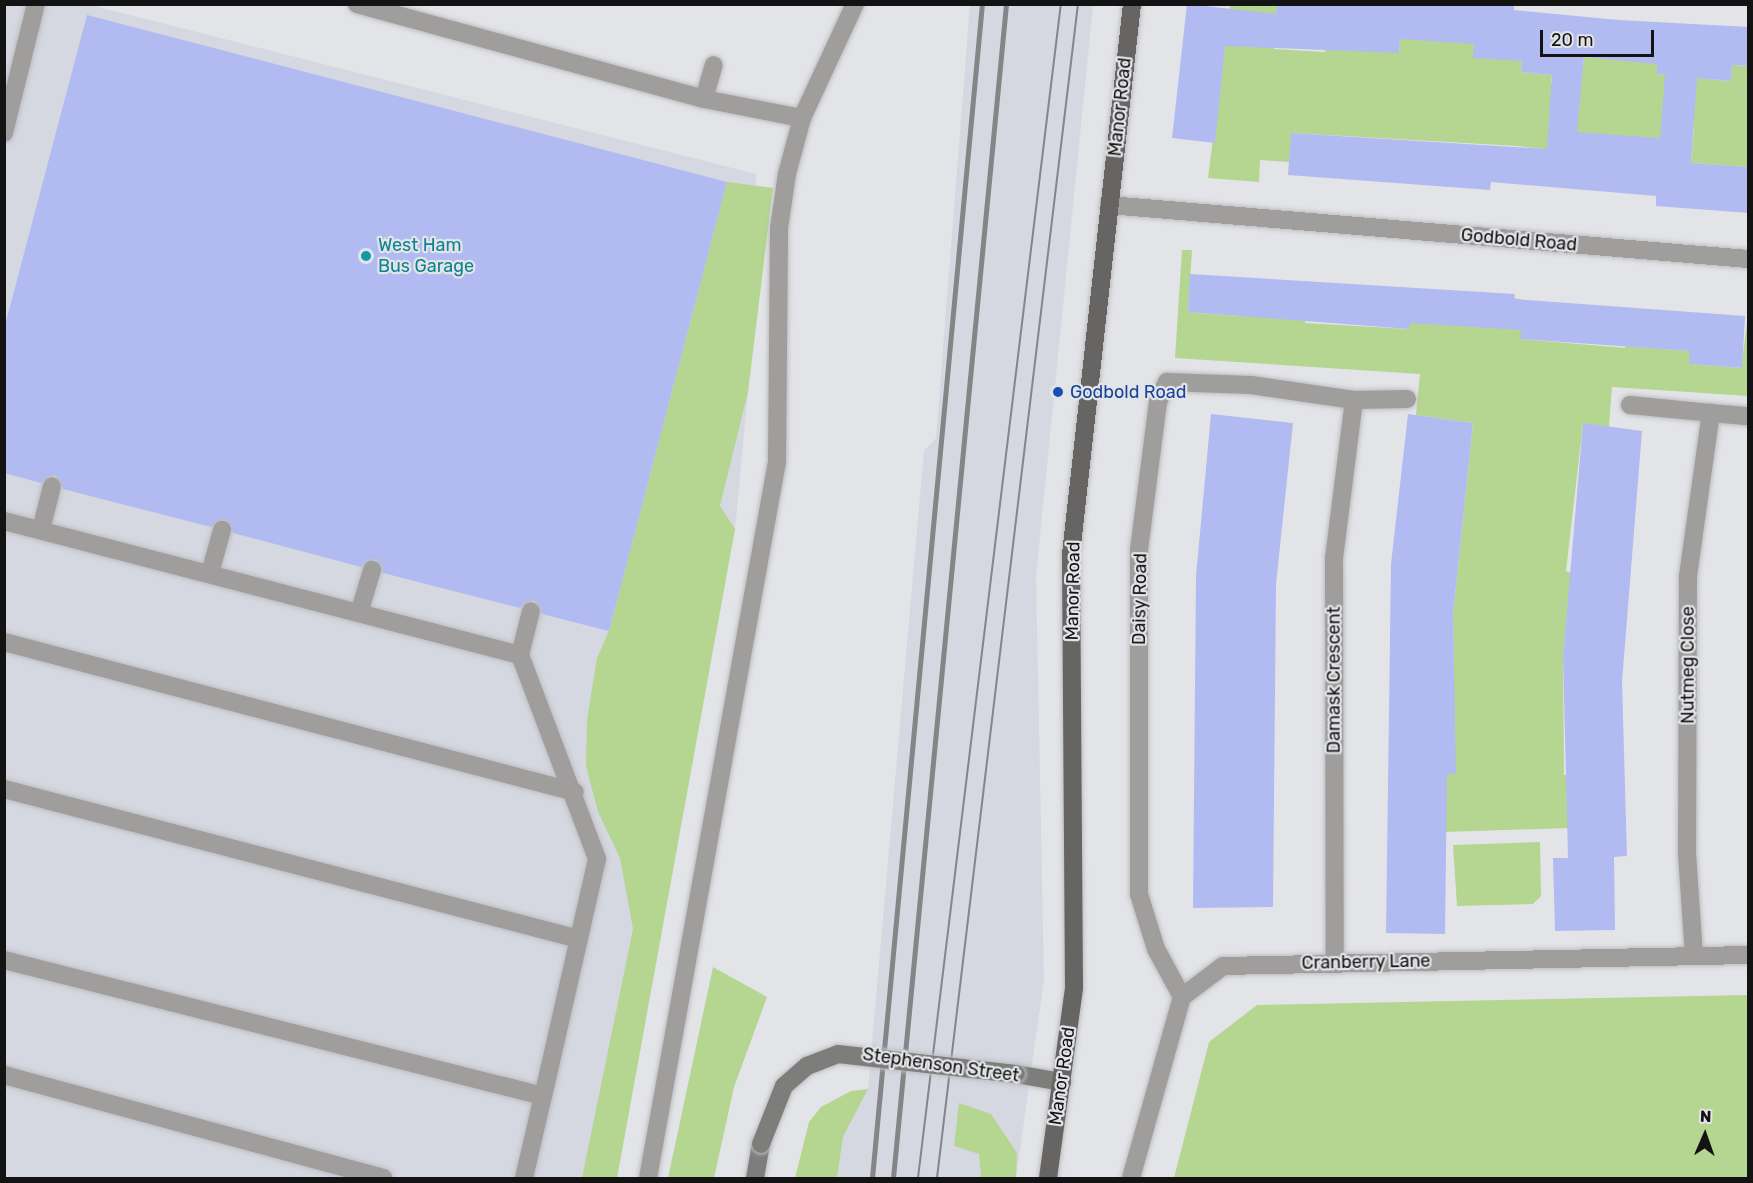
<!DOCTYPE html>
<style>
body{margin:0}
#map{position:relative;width:1753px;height:1183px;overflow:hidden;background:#e3e4e7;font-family:Rubik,sans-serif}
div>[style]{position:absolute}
.built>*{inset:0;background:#d5d7e1}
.green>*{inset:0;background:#b4d690}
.building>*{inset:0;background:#b1bbf1}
.roads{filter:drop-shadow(0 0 2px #bebec1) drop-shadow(0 0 2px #bebec1)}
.service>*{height:18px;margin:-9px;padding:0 9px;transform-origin:9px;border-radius:9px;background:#9f9e9d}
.minor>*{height:18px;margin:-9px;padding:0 9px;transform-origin:9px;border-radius:9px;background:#9f9e9d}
.secondary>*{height:18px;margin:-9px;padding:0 9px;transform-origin:9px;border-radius:9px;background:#7d7d7b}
.primary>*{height:18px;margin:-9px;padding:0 9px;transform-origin:9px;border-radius:9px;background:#666563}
.tram>*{height:1.5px;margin:-0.75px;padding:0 0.75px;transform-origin:0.75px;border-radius:0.75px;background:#858588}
.rail>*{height:4.5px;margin:-2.25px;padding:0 2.25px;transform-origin:2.25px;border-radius:2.25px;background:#858588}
.bridges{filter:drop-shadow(0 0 2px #bebec1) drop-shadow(0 0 2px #bebec1)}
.secondary-bridge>*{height:18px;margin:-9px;padding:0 9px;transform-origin:9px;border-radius:9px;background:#7d7d7b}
.dots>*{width:16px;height:16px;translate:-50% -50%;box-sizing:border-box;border:3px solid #e3e4e7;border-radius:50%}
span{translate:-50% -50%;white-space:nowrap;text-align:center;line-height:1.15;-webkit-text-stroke:4.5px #e3e4e7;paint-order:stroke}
.street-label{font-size:18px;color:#131314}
.culture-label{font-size:18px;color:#0d838f}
.left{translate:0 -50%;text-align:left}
.transit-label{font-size:18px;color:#164399}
.frame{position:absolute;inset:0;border:6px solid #131314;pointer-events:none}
.north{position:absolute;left:1675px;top:1105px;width:60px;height:60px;-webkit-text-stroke:4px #e3e4e7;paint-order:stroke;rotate:2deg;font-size:16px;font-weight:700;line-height:24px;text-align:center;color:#131314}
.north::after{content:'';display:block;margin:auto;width:21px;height:27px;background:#131314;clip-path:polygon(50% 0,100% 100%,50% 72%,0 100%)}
.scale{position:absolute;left:1540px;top:30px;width:114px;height:27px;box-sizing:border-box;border:3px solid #131314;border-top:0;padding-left:8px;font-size:18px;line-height:21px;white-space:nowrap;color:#131314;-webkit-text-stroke:4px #e3e4e7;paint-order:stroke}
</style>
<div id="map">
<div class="built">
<div style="clip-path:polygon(5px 5px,90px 5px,756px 174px,748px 392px,735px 529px,617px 1178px,5px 1178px)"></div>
<div style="clip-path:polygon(970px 5px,1093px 5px,1036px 576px,1044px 980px,1016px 1178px,837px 1178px,843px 1137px,868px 1089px,924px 451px,936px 438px)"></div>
</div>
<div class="green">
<div style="clip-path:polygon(1230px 5px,1277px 5px,1274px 49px,1325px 52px,1326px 34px,1399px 53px,1400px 39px,1527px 11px,1521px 72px,1552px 75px,1551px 83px,1581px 85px,1584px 57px,1644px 62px,1661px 23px,1657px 74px,1730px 81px,1732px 65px,1748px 66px,1748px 167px,1691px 163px,1694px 127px,1662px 124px,1659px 162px,1517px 146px,1292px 133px,1289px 162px,1260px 160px,1259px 182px,1208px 178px)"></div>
<div style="clip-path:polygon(727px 182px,773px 188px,748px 392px,720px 506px,735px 529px,617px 1178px,582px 1178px,633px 929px,620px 858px,598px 812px,586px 766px,587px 720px,597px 658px,609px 631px)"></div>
<div style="clip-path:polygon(1182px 250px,1192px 250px,1188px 312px,1238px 316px,1307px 283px,1305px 323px,1409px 329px,1411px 290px,1512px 329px,1514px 298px,1524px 300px,1521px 339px,1625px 348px,1629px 309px,1639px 309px,1637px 347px,1690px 351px,1690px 364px,1741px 368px,1748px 316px,1748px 396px,1612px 387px,1609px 427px,1583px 424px,1566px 571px,1571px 573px,1563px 657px,1564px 775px,1623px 775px,1568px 828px,1445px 832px,1391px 775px,1455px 774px,1453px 614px,1473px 423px,1416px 415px,1420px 374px,1175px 358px)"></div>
<div style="clip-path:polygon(1540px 842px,1541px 896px,1533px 904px,1457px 906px,1453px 845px)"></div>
<div style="clip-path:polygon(713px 967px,767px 997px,734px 1087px,714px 1178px,668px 1178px)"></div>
<div style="clip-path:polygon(1748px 995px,1748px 1178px,1174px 1178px,1209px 1042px,1257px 1005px)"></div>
<div style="clip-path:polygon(868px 1089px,843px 1137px,837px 1178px,795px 1178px,809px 1122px,821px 1107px,851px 1091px)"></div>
<div style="clip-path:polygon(959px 1103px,991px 1114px,1017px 1153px,1016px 1178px,981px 1178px,979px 1154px,954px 1146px)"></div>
</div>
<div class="building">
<div style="clip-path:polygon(evenodd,1187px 4px,1276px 14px,1277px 4px,1514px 4px,1514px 10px,1618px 20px,1749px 27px,1749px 66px,1732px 65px,1731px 81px,1697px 78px,1691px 163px,1749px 167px,1749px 213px,1656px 206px,1656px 196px,1491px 182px,1490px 190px,1288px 175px,1291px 133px,1547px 149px,1552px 75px,1521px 72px,1522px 61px,1473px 58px,1474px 44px,1400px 39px,1399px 53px,1225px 46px,1215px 143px,1172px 138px,1187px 4px,1584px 57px,1657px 64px,1657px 74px,1665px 75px,1660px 138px,1577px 132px,1584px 57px)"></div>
<div style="clip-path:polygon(87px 15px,727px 182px,609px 631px,542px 614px,534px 600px,520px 608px,383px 573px,375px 559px,361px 567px,233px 533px,224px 519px,211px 527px,63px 489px,55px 475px,41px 483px,4px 473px,4px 329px)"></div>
<div style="clip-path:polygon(1190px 274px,1515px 294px,1514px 299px,1745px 316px,1742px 368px,1689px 364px,1690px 351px,1520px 339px,1521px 330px,1410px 323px,1409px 329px,1188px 312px)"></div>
<div style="clip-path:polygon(1211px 414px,1293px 423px,1276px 584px,1273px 907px,1193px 908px,1196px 576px)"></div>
<div style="clip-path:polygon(1408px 414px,1473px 423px,1453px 614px,1456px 774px,1447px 774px,1445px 934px,1386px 933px,1391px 564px)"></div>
<div style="clip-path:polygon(1583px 423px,1642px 431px,1622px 682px,1627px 856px,1614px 857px,1615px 930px,1555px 931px,1553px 858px,1568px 858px,1563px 657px)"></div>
</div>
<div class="roads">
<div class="service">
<div style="left:704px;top:99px;width:35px;rotate:-74deg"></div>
<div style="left:4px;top:133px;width:133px;rotate:-76.1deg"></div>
<div style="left:1354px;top:400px;width:53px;rotate:-1.1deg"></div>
<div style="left:1630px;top:405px;width:81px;rotate:5.6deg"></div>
<div style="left:4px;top:521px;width:533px;rotate:14.56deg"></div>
<div style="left:520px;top:655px;width:218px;rotate:69.3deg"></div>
<div style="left:597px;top:859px;width:243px;rotate:102.8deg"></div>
<div style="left:543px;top:1096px;width:556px;rotate:-165.84deg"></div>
<div style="left:41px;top:530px;width:45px;rotate:-76deg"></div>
<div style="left:210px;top:573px;width:45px;rotate:-74.4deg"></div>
<div style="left:360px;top:610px;width:42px;rotate:-73.3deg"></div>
<div style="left:4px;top:642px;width:590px;rotate:14.72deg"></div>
<div style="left:520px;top:655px;width:45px;rotate:-76deg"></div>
<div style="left:4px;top:789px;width:594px;rotate:14.62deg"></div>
<div style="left:4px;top:1075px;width:393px;rotate:15.2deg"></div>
<div style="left:524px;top:1178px;width:84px;rotate:-77deg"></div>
</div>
<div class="minor">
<div style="left:357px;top:4px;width:360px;rotate:15.3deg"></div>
<div style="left:704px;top:99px;width:100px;rotate:11deg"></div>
<div style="left:1109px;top:205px;width:641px;rotate:4.83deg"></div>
<div style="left:1694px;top:956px;width:103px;rotate:-93.9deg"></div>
<div style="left:1687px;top:853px;width:277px;rotate:-89.8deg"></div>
<div style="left:1688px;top:576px;width:165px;rotate:-82deg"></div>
<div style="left:1711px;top:413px;width:37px;rotate:5deg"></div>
<div style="left:1182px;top:997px;width:55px;rotate:-118.4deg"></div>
<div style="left:1156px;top:949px;width:58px;rotate:-107.2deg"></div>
<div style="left:1139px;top:894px;width:344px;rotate:-90deg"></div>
<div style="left:1139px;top:550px;width:149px;rotate:-82.7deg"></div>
<div style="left:1158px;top:402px;width:22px;rotate:-66deg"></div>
<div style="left:1167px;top:382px;width:84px;rotate:2deg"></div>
<div style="left:1251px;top:385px;width:104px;rotate:8.3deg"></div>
<div style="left:1354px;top:400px;width:159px;rotate:97.2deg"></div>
<div style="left:1334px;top:558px;width:404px;rotate:89.9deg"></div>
<div style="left:648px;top:1178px;width:728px;rotate:-79.79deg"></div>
<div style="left:777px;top:462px;width:234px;rotate:-89.5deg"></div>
<div style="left:779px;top:228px;width:55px;rotate:-81.6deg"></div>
<div style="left:787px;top:174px;width:58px;rotate:-75deg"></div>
<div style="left:802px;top:118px;width:126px;rotate:-65.1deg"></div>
<div style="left:1131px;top:1178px;width:188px;rotate:-74.3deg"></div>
<div style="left:1182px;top:997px;width:51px;rotate:-37.1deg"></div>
<div style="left:1223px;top:966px;width:525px;rotate:-1.2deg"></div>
</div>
<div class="secondary">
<div style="left:1016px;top:1074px;width:47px;rotate:9.9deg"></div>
<div style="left:755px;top:1178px;width:35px;rotate:-80deg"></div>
</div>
<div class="primary">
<div style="left:1048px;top:1178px;width:192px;rotate:-82.2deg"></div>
<div style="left:1074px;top:988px;width:434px;rotate:-90.4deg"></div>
<div style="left:1071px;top:554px;width:553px;rotate:-83.67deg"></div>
</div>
</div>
<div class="tram">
<div style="left:918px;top:1178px;width:1183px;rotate:-83.06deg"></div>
<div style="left:937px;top:1178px;width:1182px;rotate:-83.15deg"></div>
</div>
<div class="rail">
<div style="left:872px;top:1178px;width:1179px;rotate:-84.65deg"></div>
<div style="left:893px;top:1178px;width:1179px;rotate:-84.5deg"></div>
</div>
<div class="bridges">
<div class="secondary-bridge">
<div style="left:761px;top:1144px;width:62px;rotate:-68.4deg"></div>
<div style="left:784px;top:1086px;width:30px;rotate:-41deg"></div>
<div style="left:807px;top:1066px;width:33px;rotate:-21deg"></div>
<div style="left:838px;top:1054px;width:179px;rotate:6.4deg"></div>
</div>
</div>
<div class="dots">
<div style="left:366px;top:256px;background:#0f9aa8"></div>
<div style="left:1058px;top:392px;background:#1a4fb4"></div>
</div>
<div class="street-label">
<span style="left:1120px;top:107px;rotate:-84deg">Manor Road</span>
<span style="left:1519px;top:240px;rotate:5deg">Godbold Road</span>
<span style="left:1073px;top:591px;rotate:-89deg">Manor Road</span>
<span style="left:1140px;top:599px;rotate:-89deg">Daisy Road</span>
<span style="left:1688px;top:665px;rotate:-90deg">Nutmeg Close</span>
<span style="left:1334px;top:680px;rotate:-90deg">Damask Crescent</span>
<span style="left:1366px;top:962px;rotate:-1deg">Cranberry Lane</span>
<span style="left:941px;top:1065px;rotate:8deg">Stephenson Street</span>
<span style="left:1062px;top:1076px;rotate:-82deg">Manor Road</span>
</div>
<div class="culture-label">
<span class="left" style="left:378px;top:256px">West Ham<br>Bus Garage</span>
</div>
<div class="transit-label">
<span class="left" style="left:1070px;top:392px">Godbold Road</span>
</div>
<div class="frame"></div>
<div class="north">N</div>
<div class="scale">20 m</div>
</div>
